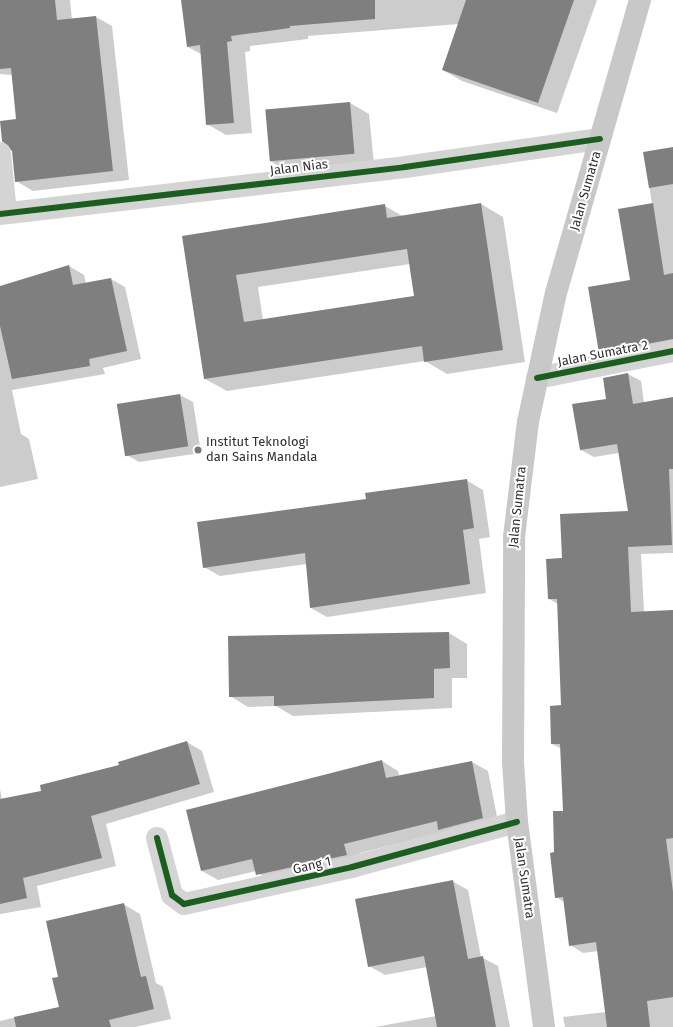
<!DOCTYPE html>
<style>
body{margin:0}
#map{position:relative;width:673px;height:1027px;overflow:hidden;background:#fff;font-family:"Fira Sans",sans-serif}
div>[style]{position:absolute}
.shadow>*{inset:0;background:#0003}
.building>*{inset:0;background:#7f7f7f;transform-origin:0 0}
.minor>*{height:22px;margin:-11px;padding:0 11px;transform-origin:11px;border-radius:11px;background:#d4d4d4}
.major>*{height:22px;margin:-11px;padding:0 11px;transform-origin:11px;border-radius:11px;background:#c8c8c8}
.cycleway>*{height:6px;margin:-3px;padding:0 3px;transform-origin:3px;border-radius:3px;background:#1b5e20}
.dots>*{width:11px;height:11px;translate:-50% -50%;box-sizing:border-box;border:2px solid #fff;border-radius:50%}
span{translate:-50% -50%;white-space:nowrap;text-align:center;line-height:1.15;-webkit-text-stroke:4px #fff;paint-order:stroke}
.street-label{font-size:13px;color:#303030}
.poi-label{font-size:13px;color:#303030}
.left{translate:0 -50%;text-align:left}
</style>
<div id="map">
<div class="shadow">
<div style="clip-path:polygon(0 0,70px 0,72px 20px,96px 17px,112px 26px,129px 180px,33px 191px,16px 181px,17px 120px,12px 75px,0 74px)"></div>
<div style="clip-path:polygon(182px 0,597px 0,557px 113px,462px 81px,443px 70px,459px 24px,308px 36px,308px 39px,250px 46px,250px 51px,245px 52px,252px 133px,226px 135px,207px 124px,201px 54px,188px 47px)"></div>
<div style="clip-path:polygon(350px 103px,369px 114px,374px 164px,289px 172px,270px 161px,266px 110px)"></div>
<div style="clip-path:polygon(673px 148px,673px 349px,615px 361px,600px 352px,631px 281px,652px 204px,644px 153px)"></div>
<div style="clip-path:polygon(evenodd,481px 204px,503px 217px,525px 362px,447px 374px,425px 361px,227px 391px,205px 379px,183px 237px,385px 206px,404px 217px,481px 204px,410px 264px,415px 296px,263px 320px,258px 287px,410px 264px)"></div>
<div style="clip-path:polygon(69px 266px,84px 275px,86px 284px,111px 279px,125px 287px,141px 359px,103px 368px,105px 374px,12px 390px,21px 434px,29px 439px,38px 479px,0 487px,0 287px)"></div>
<div style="clip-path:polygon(628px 374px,641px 381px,644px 403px,673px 398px,673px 553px,641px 554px,644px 612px,673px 611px,673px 1027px,565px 1027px,563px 1017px,606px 1012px,599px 951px,583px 953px,570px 945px,564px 902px,556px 897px,556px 853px,564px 812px,562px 749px,552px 744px,562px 706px,558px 604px,549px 599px,563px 559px,629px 512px,619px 453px,594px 457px,581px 450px,607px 399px)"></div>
<div style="clip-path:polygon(180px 395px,193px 402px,201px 453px,139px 462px,125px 454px)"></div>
<div style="clip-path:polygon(466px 480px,483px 490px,490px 537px,479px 539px,486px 593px,327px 617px,311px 608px,307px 564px,220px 576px,204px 567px,367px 500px)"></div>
<div style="clip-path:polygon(449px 633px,467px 644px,467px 678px,452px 678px,452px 708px,293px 716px,276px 706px,248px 707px,230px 696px)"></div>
<div style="clip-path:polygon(187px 742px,202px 751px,214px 792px,106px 824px,116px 866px,37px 886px,41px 907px,0 914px,0 789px,2px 800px,42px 791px)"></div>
<div style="clip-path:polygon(382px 761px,398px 771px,399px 776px,472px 762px,488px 771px,499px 827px,444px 832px,360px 853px,363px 864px,273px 884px,256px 871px,218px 880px,202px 871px)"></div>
<div style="clip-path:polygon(452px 881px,468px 890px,481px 957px,498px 966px,510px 1027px,375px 1027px,436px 1016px,427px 967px,385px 975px,369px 966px)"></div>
<div style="clip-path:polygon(123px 904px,140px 914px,156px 983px,163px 987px,171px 1019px,135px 1027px,0 1027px,0 1021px,60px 1007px,60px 978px)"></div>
</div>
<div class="building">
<div style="clip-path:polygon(0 0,55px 0,57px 20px,96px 16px,113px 171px,15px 182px,12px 151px,2px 141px,0 121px,16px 119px,11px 68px,0 69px)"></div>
<div style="clip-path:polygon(181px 0,375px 0,375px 19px,290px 26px,290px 28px,231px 36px,232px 41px,227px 42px,234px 123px,206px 125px,200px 45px,187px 47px)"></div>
<div style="clip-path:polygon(466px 0,574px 0,538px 103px,442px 70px)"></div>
<div style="left:350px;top:102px;width:52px;height:85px;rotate:85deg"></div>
<div style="clip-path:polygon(673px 147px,673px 184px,649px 188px,643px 152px)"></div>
<div style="clip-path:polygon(evenodd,481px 203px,503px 350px,424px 362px,422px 346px,204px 379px,182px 236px,385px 204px,387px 218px,481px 203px,407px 249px,414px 296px,244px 322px,236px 275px,407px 249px)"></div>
<div style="clip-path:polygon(653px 203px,664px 275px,673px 273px,673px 339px,599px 353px,588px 287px,630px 280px,618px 209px)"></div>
<div style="clip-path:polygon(69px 265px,73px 285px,111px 278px,127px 351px,89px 359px,90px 366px,12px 379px,0 326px,0 286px)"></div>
<div style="clip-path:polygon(628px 373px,633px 404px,673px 397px,673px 469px,669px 469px,672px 545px,628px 547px,631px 612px,673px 610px,673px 838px,666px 839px,673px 892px,673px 997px,647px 1001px,650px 1027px,607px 1027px,596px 942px,569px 946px,563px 897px,555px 898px,550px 853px,554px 852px,553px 811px,563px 811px,560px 744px,551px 744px,550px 706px,561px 705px,557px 599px,548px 599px,546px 559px,562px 558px,560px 514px,628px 511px,617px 444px,580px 450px,572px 404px,606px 399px,603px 378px)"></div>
<div style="left:180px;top:394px;width:53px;height:64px;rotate:81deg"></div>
<div style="clip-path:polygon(467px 479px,474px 528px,463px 530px,470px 584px,310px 608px,305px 553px,203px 568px,197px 522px,366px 499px,365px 493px)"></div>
<div style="clip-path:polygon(449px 632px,450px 668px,434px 669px,434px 698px,274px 706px,274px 696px,229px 697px,228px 636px)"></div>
<div style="clip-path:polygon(187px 741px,200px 784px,91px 816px,102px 858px,23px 878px,27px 898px,0 904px,0 799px,41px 791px,40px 785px,119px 765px,118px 762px)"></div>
<div style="clip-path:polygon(382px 760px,386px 778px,472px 761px,483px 818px,438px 830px,437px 821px,344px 844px,347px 855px,256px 875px,252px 859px,201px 871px,186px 810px)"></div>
<div style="clip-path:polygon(453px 880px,468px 959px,483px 956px,496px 1027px,437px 1027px,424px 956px,368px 967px,355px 899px)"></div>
<div style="clip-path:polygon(124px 903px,141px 977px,146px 976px,154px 1009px,109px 1020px,111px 1027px,16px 1027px,14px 1017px,59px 1007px,52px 978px,58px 977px,46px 921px)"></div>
</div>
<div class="minor">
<div style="left:0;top:153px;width:60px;rotate:84.3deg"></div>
<div style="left:0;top:214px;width:408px;rotate:-6.6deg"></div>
<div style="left:405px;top:167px;width:197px;rotate:-8.2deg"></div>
<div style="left:537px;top:378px;width:139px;rotate:-11.2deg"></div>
<div style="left:157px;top:838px;width:59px;rotate:75.3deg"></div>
<div style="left:172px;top:895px;width:15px;rotate:37deg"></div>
<div style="left:184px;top:904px;width:172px;rotate:-12.4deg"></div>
<div style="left:352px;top:867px;width:171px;rotate:-15.3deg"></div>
</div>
<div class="major">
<div style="left:544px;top:1027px;width:207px;rotate:-97.5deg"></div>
<div style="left:517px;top:822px;width:60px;rotate:-93.8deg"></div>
<div style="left:513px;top:762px;width:225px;rotate:-89.7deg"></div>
<div style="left:514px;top:537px;width:116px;rotate:-83.1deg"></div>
<div style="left:528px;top:422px;width:132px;rotate:-77.8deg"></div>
<div style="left:556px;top:293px;width:305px;rotate:-74deg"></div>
</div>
<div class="cycleway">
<div style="left:0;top:214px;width:408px;rotate:-6.6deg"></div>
<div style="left:405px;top:167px;width:197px;rotate:-8.2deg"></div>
<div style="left:537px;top:378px;width:139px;rotate:-11.2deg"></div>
<div style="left:157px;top:838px;width:59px;rotate:75.3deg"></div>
<div style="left:172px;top:895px;width:15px;rotate:37deg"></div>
<div style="left:184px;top:904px;width:172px;rotate:-12.4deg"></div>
<div style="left:352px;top:867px;width:171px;rotate:-15.3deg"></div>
</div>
<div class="dots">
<div style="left:198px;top:450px;background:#787878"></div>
</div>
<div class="street-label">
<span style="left:299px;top:168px;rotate:-7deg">Jalan Nias</span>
<span style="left:586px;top:191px;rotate:-74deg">Jalan Sumatra</span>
<span style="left:603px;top:354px;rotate:-11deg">Jalan Sumatra 2</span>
<span style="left:518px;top:507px;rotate:-84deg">Jalan Sumatra</span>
<span style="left:312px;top:866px;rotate:-13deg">Gang 1</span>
<span style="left:524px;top:878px;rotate:82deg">Jalan Sumatra</span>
</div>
<div class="poi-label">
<span class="left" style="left:206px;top:450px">Institut Teknologi<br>dan Sains Mandala</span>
</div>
</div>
